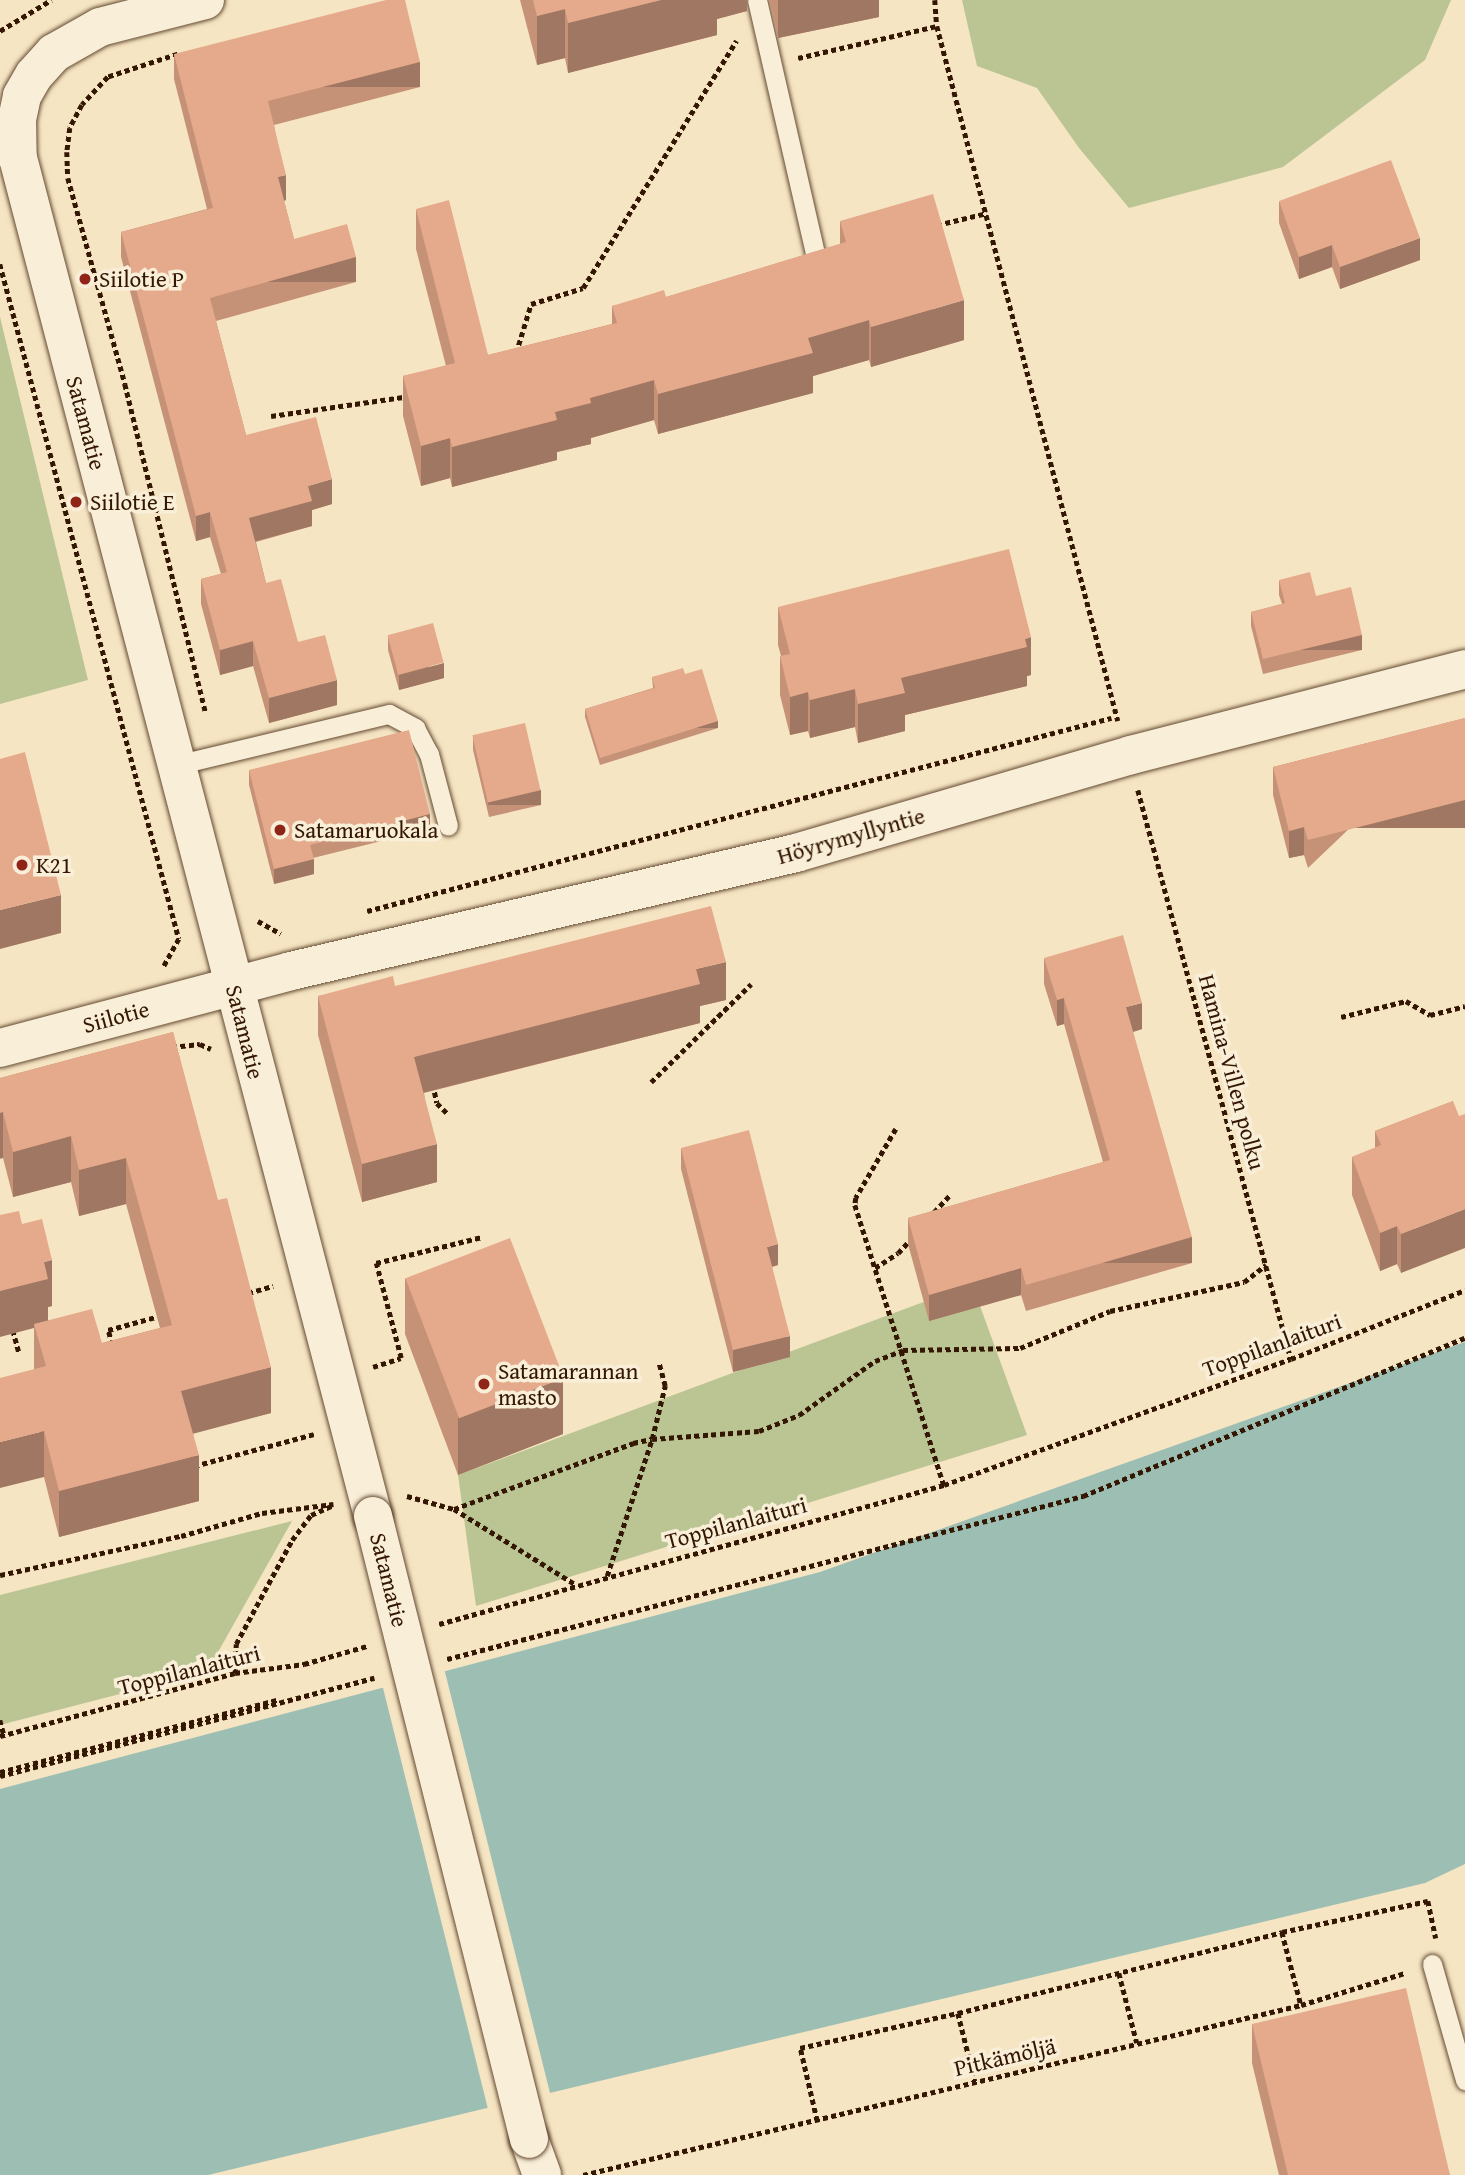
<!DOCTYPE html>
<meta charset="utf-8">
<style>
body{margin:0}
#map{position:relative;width:1465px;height:2175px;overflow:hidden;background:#f6e5c3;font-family:"Gentium Book Plus",serif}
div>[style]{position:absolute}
.green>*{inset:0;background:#bbc594}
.water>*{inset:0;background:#9dbfb3}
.pier>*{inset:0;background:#f6e5c3;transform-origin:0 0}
.path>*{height:4.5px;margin-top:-2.25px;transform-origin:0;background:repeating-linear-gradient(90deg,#341702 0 5px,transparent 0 8.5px)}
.roads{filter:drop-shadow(0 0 2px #644a32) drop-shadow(0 0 2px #644a32)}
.service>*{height:19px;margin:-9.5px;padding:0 9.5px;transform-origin:9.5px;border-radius:9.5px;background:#f9eed8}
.minor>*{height:38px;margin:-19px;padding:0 19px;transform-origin:19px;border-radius:19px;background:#f9eed8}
.bridges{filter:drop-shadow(0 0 2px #644a32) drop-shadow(0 0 2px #644a32)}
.minor-bridge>*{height:38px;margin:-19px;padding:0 19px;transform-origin:19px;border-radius:19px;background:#f9eed8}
.wall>*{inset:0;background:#c59278}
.shaded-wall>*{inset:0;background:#a07762;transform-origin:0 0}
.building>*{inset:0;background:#e5aa8c;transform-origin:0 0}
.dots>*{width:19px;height:19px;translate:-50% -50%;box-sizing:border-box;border:4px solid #f9eed8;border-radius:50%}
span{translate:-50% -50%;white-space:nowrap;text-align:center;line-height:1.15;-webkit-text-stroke:7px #f9eed8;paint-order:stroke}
.poi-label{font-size:23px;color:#341702}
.left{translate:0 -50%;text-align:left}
.street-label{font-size:23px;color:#341702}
</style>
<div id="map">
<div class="green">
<div style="clip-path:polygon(962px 0,1451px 0,1425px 60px,1283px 167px,1129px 208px,1079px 148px,1037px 88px,977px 66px)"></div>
<div style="clip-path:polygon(0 317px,88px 680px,0 704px)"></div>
<div style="clip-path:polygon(972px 1284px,1027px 1435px,476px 1606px,458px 1475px)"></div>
<div style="clip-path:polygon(292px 1521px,209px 1668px,201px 1673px,0 1725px,0 1595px)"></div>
</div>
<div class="water">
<div style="clip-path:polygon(1465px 1342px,1465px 1864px,1425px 1883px,208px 2175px,0 2175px,0 1789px,820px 1572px)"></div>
</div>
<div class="pier">
<div style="left:444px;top:1668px;width:442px;height:64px;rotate:76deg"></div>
</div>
<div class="path">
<div style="left:935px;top:0;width:26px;rotate:86deg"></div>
<div style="left:937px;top:26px;width:718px;rotate:75.4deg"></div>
<div style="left:0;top:31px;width:60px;rotate:-31.3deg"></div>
<div style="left:178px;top:54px;width:74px;rotate:161.8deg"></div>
<div style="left:108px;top:77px;width:38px;rotate:133deg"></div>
<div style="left:82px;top:105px;width:26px;rotate:118deg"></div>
<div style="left:70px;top:128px;width:24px;rotate:97deg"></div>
<div style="left:67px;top:152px;width:26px;rotate:88deg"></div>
<div style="left:68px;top:178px;width:214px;rotate:74.5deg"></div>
<div style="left:125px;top:384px;width:339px;rotate:76.2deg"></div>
<div style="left:798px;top:58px;width:143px;rotate:-13deg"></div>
<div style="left:937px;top:225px;width:51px;rotate:-13.5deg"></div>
<div style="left:0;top:264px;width:698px;rotate:75.15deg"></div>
<div style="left:179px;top:939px;width:31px;rotate:119deg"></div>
<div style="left:516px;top:353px;width:51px;rotate:-73deg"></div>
<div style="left:531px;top:304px;width:54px;rotate:-17.1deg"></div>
<div style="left:583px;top:288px;width:291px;rotate:-58.2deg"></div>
<div style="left:271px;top:416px;width:139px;rotate:-8.2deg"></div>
<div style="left:1138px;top:790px;width:589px;rotate:74.95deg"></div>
<div style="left:367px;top:911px;width:769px;rotate:-14.54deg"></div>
<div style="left:258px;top:921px;width:26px;rotate:29deg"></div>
<div style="left:1341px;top:1017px;width:67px;rotate:-13.8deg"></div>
<div style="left:1406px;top:1001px;width:28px;rotate:30deg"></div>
<div style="left:1430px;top:1015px;width:36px;rotate:-14deg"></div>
<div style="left:172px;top:1047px;width:28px;rotate:-6deg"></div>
<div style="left:200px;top:1044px;width:12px;rotate:24deg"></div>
<div style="left:651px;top:1082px;width:140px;rotate:-44.4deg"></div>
<div style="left:433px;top:1084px;width:19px;rotate:78deg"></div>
<div style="left:437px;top:1103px;width:16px;rotate:45deg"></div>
<div style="left:896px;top:1129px;width:80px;rotate:120.1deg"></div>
<div style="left:856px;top:1198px;width:7px;rotate:98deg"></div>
<div style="left:855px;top:1205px;width:294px;rotate:72.4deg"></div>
<div style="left:934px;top:1212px;width:23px;rotate:-47deg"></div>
<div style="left:875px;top:1268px;width:27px;rotate:-33deg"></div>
<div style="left:898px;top:1253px;width:18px;rotate:-47deg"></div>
<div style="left:248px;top:1293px;width:26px;rotate:-16deg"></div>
<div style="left:13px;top:1330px;width:24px;rotate:75deg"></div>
<div style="left:112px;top:1345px;width:16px;rotate:-105deg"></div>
<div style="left:108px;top:1330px;width:50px;rotate:-15.2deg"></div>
<div style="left:373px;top:1367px;width:29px;rotate:-18deg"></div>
<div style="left:401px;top:1358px;width:98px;rotate:-104.7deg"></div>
<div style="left:376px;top:1263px;width:109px;rotate:-13.8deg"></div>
<div style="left:194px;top:1466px;width:124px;rotate:-14.9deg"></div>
<div style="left:407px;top:1496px;width:49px;rotate:15.5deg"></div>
<div style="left:454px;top:1509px;width:142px;rotate:31.8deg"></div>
<div style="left:454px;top:1509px;width:191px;rotate:-20.2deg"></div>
<div style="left:633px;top:1443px;width:19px;rotate:-12deg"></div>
<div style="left:652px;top:1439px;width:107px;rotate:-4.3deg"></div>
<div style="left:759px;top:1431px;width:43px;rotate:-21.8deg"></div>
<div style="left:799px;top:1415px;width:93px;rotate:-35.4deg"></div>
<div style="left:875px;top:1361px;width:30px;rotate:-21deg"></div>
<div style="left:903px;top:1350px;width:117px;rotate:-1deg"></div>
<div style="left:1020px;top:1348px;width:97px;rotate:-22.3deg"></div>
<div style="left:1110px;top:1311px;width:137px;rotate:-12.2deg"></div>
<div style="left:1244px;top:1282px;width:28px;rotate:-38deg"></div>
<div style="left:0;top:1575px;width:185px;rotate:-12.2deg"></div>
<div style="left:181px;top:1536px;width:84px;rotate:-15.9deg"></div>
<div style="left:262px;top:1513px;width:72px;rotate:-7.2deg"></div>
<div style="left:607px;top:1576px;width:144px;rotate:-71.8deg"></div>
<div style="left:652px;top:1439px;width:55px;rotate:-76.2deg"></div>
<div style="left:665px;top:1386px;width:23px;rotate:-105deg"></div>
<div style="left:439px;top:1624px;width:524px;rotate:-15.39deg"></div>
<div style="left:944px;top:1485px;width:369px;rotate:-20deg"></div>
<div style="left:1291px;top:1359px;width:187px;rotate:-21.6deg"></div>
<div style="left:447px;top:1659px;width:657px;rotate:-14.37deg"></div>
<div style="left:1083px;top:1496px;width:413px;rotate:-22.5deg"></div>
<div style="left:235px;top:1673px;width:29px;rotate:-88deg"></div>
<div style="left:236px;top:1644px;width:118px;rotate:-61.7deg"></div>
<div style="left:292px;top:1540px;width:31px;rotate:-53deg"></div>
<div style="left:311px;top:1515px;width:24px;rotate:-24deg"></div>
<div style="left:0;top:1720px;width:16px;rotate:75deg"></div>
<div style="left:0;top:1736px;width:243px;rotate:-15deg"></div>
<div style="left:235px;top:1673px;width:70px;rotate:-7.4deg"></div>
<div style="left:304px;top:1664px;width:66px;rotate:-15.9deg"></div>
<div style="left:0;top:1772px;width:286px;rotate:-14.6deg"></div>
<div style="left:0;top:1776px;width:387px;rotate:-14.7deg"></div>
<div style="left:1282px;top:1932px;width:75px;rotate:75.4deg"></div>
<div style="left:1119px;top:1973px;width:72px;rotate:75.6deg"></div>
<div style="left:958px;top:2013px;width:70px;rotate:76deg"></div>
<div style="left:817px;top:2121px;width:75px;rotate:-103.1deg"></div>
<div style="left:800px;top:2048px;width:162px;rotate:-12.5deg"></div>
<div style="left:958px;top:2013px;width:334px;rotate:-14deg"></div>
<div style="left:1282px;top:1932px;width:149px;rotate:-12deg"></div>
<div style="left:1428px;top:1901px;width:38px;rotate:78deg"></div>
<div style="left:583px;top:2175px;width:738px;rotate:-13.32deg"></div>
<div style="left:1301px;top:2005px;width:109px;rotate:-17.1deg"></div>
</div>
<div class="roads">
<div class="service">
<div style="left:757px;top:0;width:277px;rotate:77.1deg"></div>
<div style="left:176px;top:765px;width:219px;rotate:-13.5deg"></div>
<div style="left:389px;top:714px;width:30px;rotate:28deg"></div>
<div style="left:415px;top:728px;width:30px;rotate:62deg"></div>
<div style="left:429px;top:754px;width:74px;rotate:75.2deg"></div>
<div style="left:1432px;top:1964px;width:121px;rotate:74.1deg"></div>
</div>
<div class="minor">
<div style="left:205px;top:0;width:108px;rotate:165.6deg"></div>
<div style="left:100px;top:27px;width:53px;rotate:150.5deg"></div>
<div style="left:54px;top:53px;width:30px;rotate:132deg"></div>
<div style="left:34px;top:75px;width:24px;rotate:120deg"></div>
<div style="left:22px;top:96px;width:24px;rotate:102deg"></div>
<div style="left:17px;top:119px;width:39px;rotate:89deg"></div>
<div style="left:18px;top:158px;width:1404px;rotate:75.35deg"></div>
<div style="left:0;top:1048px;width:301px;rotate:-14.8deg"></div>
<div style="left:291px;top:971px;width:519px;rotate:-13.15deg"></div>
<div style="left:796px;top:853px;width:349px;rotate:-16.3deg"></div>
<div style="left:1131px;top:755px;width:345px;rotate:-14.4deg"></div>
<div style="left:529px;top:2139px;width:38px;rotate:70deg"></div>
</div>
</div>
<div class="bridges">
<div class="minor-bridge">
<div style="left:373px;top:1516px;width:642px;rotate:75.94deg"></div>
</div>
</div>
<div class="wall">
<div style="clip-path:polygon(520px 0,747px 0,747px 11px,717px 19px,717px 35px,568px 73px,565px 58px,537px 65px)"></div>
<div style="clip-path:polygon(769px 0,879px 0,879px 17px,778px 38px)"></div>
<div style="clip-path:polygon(174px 54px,420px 87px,274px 125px,286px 200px,284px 201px,294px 239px,356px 282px,216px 321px,246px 435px,332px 504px,312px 510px,312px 526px,256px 542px,266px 583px,298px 642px,337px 705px,269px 723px,253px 666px,220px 675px,201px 604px,201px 579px,221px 574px,210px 537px,196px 541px,121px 257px,121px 232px,207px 209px,174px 79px)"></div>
<div style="clip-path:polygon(1279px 201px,1420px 260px,1340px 289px,1332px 267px,1299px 279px,1279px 223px)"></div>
<div style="clip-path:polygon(416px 209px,488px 355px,612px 324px,612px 306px,666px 297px,840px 244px,840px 221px,964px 340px,871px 367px,869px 360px,813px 376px,813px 393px,658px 434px,654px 420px,591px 438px,591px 444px,557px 452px,557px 460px,452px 487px,450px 478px,421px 486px,403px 416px,403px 376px,446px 366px,416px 249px)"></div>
<div style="clip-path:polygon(1279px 580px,1316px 596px,1362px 650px,1263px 674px,1251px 626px,1251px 612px,1282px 604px,1279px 595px)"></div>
<div style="clip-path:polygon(778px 607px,1031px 675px,1027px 676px,1027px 686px,905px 715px,905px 731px,858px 743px,855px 727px,810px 738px,808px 731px,790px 735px,780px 695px,780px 656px,781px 656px,778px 645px)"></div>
<div style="clip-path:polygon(388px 635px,444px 678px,399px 690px,388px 650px)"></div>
<div style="clip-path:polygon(685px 674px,718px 728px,600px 765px,585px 717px,585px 709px,653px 688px,652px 677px)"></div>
<div style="clip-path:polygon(1465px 718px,1308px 868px,1304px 855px,1289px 858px,1273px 795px,1273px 767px)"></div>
<div style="clip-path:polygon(473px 736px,541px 805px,489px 817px,473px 750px)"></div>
<div style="clip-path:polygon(249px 770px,430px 829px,313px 858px,314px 874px,274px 884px,249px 785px)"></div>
<div style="clip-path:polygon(1044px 958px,1142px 1029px,1133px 1032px,1192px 1263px,1026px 1311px,1021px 1295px,929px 1321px,908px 1244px,908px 1218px,1103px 1162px,1064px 1024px,1057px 1026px,1044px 984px)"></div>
<div style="clip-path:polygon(395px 986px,726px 1000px,700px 1006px,700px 1023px,424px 1093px,437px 1182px,362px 1202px,318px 1035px,318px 996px)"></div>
<div style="clip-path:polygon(173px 1032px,271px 1413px,193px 1433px,199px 1501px,59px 1537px,44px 1477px,34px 1369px,34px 1328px,22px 1224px,52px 1306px,48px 1307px,48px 1321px,102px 1343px,160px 1328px,126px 1204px,79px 1216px,71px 1182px,13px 1197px,3px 1158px,0 1159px,0 1078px)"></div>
<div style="clip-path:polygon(1453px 1101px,1401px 1273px,1397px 1264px,1380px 1271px,1352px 1195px,1352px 1157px,1375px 1148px,1375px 1131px)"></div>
<div style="clip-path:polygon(681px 1148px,778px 1265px,772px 1267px,790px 1357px,733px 1372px,681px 1169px)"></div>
<div style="clip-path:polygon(405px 1278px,563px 1434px,458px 1475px,405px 1334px)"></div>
<div style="clip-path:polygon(1252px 2024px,1450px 2175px,1279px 2175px,1252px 2063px)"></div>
</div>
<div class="shaded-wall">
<div style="clip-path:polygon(661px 0,747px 0,747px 11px,717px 19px,717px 35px,568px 73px,568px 23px)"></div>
<div style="clip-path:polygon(778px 0,879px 0,879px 17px,778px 38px)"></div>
<div style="clip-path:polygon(565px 9px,565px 58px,537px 65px,537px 16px)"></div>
<div style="left:420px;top:62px;width:25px;height:157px;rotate:90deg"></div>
<div style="clip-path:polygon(286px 175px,286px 200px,278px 202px,278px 177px)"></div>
<div style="clip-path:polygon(1420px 238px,1420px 260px,1340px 289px,1340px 267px)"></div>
<div style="clip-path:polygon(1332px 245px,1332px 267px,1299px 279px,1299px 257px)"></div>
<div style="left:356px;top:257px;width:25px;height:152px;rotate:90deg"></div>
<div style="clip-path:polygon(964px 300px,964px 340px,871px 367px,871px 327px)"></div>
<div style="clip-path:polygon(869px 320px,869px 360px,813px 376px,813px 393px,658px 434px,658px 394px,808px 338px)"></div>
<div style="clip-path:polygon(654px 380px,654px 420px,591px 438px,591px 444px,557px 452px,557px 460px,452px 487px,452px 447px,555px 412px,590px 398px)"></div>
<div style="clip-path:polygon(450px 438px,450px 478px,421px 486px,421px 446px)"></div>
<div style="clip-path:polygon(332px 479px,332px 504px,312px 510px,312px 526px,249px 543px,249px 518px,308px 486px)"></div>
<div style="clip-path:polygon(210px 512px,210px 537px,196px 541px,196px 516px)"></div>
<div style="left:1362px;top:635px;width:15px;height:102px;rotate:90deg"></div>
<div style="clip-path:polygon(1031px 637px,1031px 675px,1027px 676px,1027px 686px,905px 715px,905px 731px,858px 743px,858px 704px,901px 678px)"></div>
<div style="clip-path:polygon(253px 641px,253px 666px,220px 675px,220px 650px)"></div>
<div style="clip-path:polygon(444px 663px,444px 678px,399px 690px,399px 675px)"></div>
<div style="clip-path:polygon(337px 680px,337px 705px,269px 723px,269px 698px)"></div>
<div style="clip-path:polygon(855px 689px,855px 727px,810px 738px,810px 700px)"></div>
<div style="clip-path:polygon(808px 692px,808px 731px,790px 735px,790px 697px)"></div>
<div style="left:718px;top:721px;width:7px;height:124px;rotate:90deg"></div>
<div style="left:541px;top:790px;width:15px;height:53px;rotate:90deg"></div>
<div style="left:1465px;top:800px;width:28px;height:162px;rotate:90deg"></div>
<div style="left:430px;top:814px;width:15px;height:124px;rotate:90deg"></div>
<div style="clip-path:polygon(1304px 827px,1304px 855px,1289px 858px,1289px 831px)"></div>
<div style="clip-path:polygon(314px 859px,314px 874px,274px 884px,274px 869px)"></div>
<div style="clip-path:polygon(61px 895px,61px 933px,0 949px,0 910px)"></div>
<div style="clip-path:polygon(726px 962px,726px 1000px,700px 1006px,700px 1023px,414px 1095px,414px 1057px,696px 969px)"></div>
<div style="clip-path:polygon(1064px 998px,1064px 1024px,1057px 1026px,1057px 1000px)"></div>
<div style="clip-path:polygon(1142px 1003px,1142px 1029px,1126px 1034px,1126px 1007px)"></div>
<div style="left:3px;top:1112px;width:46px;height:3px;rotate:90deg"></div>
<div style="clip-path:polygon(71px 1136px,71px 1182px,13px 1197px,13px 1152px)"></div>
<div style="clip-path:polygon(437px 1144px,437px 1182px,362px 1202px,362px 1164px)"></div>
<div style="clip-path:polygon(126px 1158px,126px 1204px,79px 1216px,79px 1170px)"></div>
<div style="clip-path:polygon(1465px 1209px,1465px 1248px,1401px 1273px,1401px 1234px)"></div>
<div style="clip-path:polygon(1397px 1226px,1397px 1264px,1380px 1271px,1380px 1233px)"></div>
<div style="left:1192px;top:1237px;width:26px;height:173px;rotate:90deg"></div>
<div style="clip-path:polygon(778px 1244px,778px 1265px,767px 1268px,767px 1247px)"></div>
<div style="clip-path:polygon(52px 1260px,52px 1306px,48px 1307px,48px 1325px,34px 1324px,34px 1328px,0 1337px,0 1291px,44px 1262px)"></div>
<div style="clip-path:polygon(1021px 1268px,1021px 1295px,929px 1321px,929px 1295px)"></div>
<div style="clip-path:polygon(790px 1336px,790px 1357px,733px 1372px,733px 1350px)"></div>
<div style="clip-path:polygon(271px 1367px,271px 1413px,181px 1437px,181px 1391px)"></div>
<div style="clip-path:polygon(563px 1378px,563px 1434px,458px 1475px,458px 1418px)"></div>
<div style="clip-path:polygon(44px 1431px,44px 1477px,0 1488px,0 1442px)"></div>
<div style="clip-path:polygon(199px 1455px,199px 1501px,59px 1537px,59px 1491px)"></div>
</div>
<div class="building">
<div style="clip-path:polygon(386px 0,405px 0,420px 62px,268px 101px,286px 175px,278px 177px,294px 239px,347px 224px,356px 257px,210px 298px,246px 435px,316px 417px,332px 479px,308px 486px,312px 501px,249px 518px,266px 583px,281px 579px,298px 642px,325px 635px,337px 680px,269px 698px,253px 641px,220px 650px,201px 579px,227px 572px,210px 512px,196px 516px,121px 232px,213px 208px,174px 54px)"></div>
<div style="clip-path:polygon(533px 0,661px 0,568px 23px,565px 9px,537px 16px)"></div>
<div style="clip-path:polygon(1391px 160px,1420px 238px,1340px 267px,1332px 245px,1299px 257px,1279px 201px)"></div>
<div style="clip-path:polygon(933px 194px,964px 300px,871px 327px,869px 320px,808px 338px,813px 353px,658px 394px,654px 380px,590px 398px,591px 403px,555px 412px,557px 420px,452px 447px,450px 438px,421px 446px,403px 376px,455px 363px,416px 209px,449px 200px,488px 355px,617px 323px,612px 306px,664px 290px,666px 297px,846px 242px,840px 221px)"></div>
<div style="clip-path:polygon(1009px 549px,1031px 637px,1025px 639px,1027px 647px,901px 678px,905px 693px,858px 704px,855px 689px,810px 700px,808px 692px,790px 697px,780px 656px,790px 654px,778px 607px)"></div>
<div style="clip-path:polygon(1310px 572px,1316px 596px,1351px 587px,1362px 635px,1263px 659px,1251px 612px,1285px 603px,1279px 580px)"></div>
<div style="left:433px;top:623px;width:41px;height:47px;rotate:75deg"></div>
<div style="clip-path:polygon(683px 668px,685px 674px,702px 669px,718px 721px,600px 758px,585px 709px,655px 688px,652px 677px)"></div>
<div style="clip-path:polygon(1465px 718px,1465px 800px,1308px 840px,1304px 827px,1289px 831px,1273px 767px)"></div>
<div style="left:525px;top:723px;width:69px;height:54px;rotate:77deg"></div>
<div style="clip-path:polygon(409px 730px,430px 814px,310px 845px,314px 859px,274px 869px,249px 770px)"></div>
<div style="clip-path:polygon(25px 752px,61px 895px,0 910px,0 759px)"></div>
<div style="clip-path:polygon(711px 906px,726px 962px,696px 969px,700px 984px,414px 1057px,437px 1144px,362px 1164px,318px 996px,393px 976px,395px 986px)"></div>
<div style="clip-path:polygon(1123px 935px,1142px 1003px,1126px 1007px,1192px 1237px,1026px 1285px,1021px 1268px,929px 1295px,908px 1218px,1110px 1160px,1064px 998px,1057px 1000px,1044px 958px)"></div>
<div style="clip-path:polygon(173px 1032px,218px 1200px,227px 1198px,271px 1367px,181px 1391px,199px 1455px,59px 1491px,44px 1431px,0 1442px,0 1378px,46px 1366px,34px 1324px,92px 1309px,102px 1343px,172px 1325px,126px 1158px,79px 1170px,71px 1136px,13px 1152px,3px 1112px,0 1113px,0 1078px)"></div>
<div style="clip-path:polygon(1453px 1101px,1459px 1116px,1465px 1114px,1465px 1209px,1401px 1234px,1397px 1226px,1380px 1233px,1352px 1157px,1381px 1145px,1375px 1131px)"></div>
<div style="clip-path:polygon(749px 1130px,778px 1244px,767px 1247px,790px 1336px,733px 1350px,681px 1148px)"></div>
<div style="clip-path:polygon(19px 1211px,22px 1224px,42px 1219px,52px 1260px,44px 1262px,48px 1279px,0 1291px,0 1215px)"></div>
<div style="left:510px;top:1238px;width:150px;height:112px;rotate:69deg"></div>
<div style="clip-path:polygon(1406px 1988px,1450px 2175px,1288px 2175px,1252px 2024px)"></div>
</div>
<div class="dots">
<div style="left:85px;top:279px;background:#8f2418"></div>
<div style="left:76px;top:502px;background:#8f2418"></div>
<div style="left:280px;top:830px;background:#8f2418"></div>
<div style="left:22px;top:865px;background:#8f2418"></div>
<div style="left:484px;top:1384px;background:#8f2418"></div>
</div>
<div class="poi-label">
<span class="left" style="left:99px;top:279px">Siilotie P</span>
<span class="left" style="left:90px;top:502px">Siilotie E</span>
<span class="left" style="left:294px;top:830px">Satamaruokala</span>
<span class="left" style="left:36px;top:865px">K21</span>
<span class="left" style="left:498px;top:1384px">Satamarannan<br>masto</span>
</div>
<div class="street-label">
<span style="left:86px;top:423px;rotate:75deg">Satamatie</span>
<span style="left:851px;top:836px;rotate:-16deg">Höyrymyllyntie</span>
<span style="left:116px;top:1017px;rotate:-15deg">Siilotie</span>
<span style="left:245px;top:1032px;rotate:76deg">Satamatie</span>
<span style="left:1232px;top:1072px;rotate:75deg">Hamina-Villen polku</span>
<span style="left:1272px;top:1345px;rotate:-20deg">Toppilanlaituri</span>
<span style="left:736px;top:1523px;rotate:-15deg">Toppilanlaituri</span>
<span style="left:389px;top:1580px;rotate:76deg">Satamatie</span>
<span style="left:189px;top:1670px;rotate:-14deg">Toppilanlaituri</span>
<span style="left:1005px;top:2057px;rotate:-13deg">Pitkämöljä</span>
</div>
</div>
